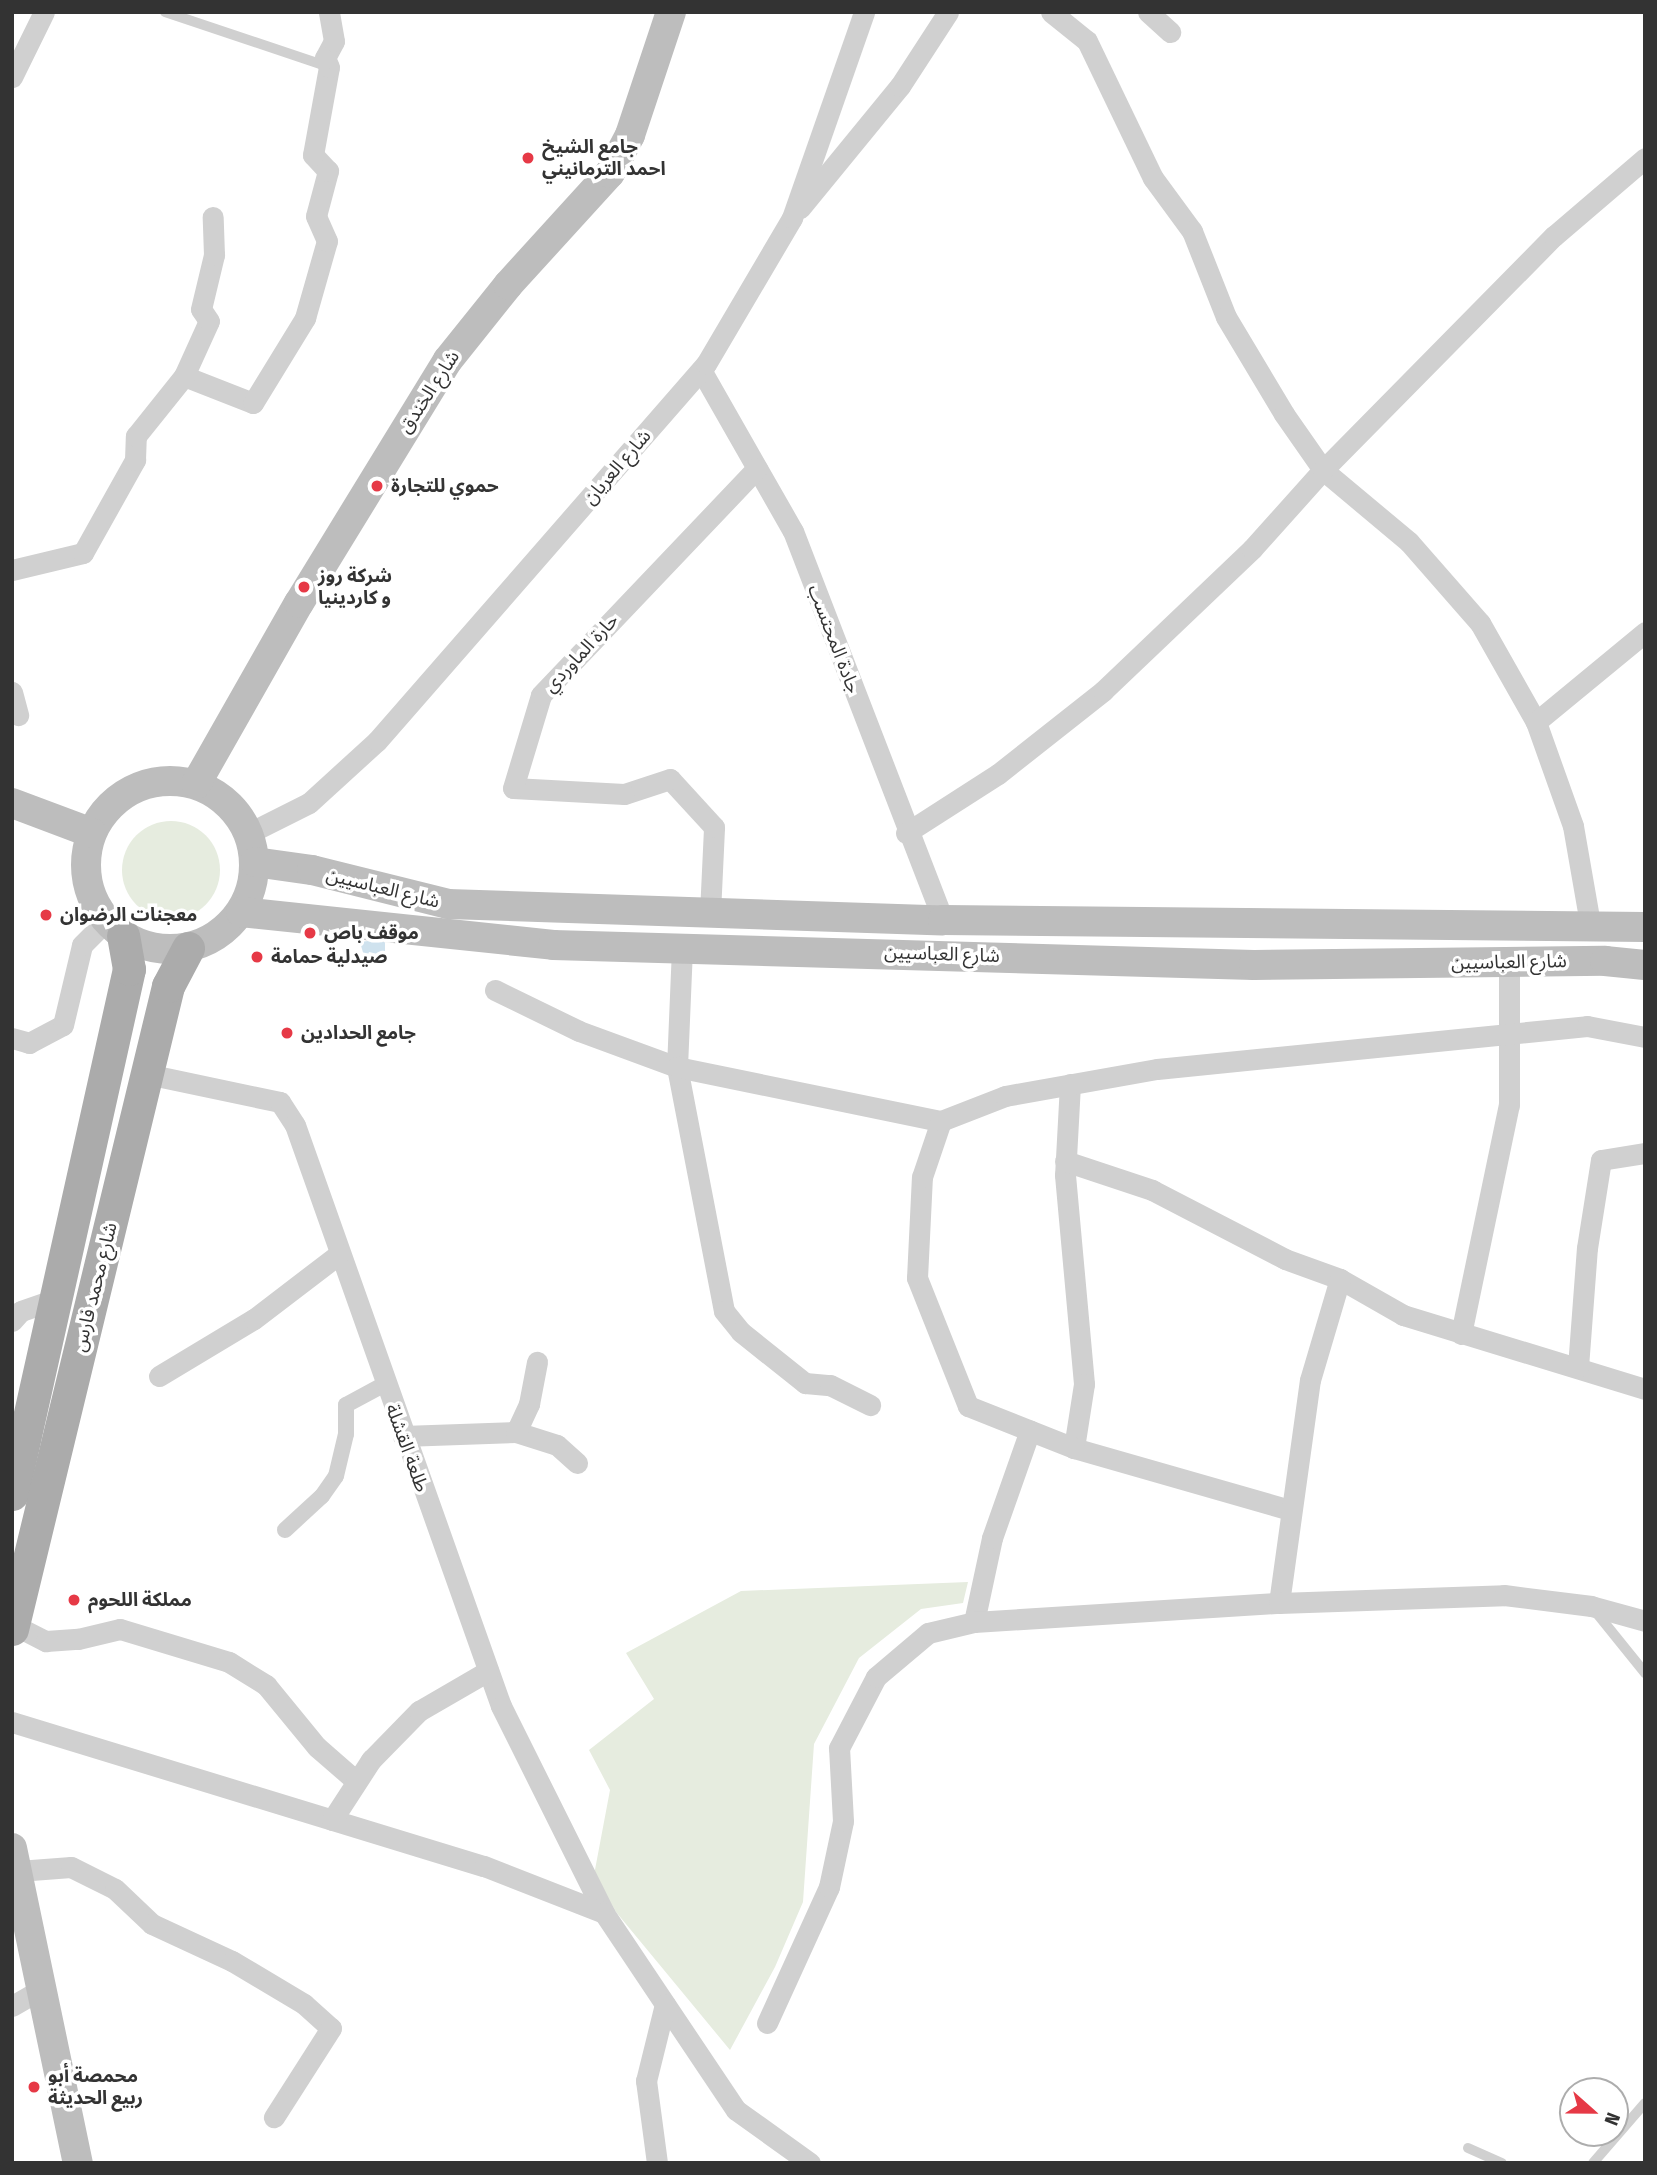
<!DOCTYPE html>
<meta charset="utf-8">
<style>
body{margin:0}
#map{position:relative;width:1657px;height:2175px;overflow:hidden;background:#fff;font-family:"Fira Sans Condensed","Noto Sans Arabic",sans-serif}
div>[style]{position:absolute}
.green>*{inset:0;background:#e6ecdf}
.round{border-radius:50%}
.water>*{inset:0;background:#cfe2ee}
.service>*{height:10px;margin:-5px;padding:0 5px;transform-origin:5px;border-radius:5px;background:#d0d0d0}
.pedestrian>*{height:16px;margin:-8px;padding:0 8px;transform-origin:8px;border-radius:8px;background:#d0d0d0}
.minor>*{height:21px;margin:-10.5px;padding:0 10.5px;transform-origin:10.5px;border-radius:10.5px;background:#d0d0d0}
.secondary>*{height:30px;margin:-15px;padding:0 15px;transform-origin:15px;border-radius:15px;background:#bdbdbd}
.secondary>.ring{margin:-15px;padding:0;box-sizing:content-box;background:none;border:30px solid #bdbdbd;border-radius:50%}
.primary>*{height:33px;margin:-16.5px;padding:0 16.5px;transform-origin:16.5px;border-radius:16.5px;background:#ababab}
.dots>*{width:19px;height:19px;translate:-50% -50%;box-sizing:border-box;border:4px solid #fff;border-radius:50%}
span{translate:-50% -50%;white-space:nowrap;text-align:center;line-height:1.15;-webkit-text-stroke:7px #fff;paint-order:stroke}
.poi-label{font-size:19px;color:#333;font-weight:700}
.left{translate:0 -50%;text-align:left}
.street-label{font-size:19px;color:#333}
.frame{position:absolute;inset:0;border:14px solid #333;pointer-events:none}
.north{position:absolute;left:1559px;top:2077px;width:70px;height:70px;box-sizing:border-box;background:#fff;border:2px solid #adadad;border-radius:50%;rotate:111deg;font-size:19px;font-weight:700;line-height:28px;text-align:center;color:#333}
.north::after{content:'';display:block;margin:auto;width:24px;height:32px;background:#e63946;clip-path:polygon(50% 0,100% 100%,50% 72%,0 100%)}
</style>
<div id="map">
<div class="green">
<div class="round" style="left:122px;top:821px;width:98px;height:98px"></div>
<div style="clip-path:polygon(968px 1582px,963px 1603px,921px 1609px,859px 1658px,814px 1744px,803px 1902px,775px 1967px,730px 2050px,616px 1912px,594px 1875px,610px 1790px,589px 1750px,654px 1699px,626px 1653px,741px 1591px)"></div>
</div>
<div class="water">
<div style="clip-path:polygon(385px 939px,385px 964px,366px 963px,360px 942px)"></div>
</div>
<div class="service">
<div style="left:165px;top:12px;width:173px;rotate:18.5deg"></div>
<div style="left:1595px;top:1611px;width:80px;rotate:51.1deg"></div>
<div style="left:1468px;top:2148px;width:37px;rotate:24deg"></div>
<div style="left:1593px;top:2163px;width:79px;rotate:-49.1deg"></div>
</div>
<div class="pedestrian">
<div style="left:285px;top:1530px;width:50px;rotate:-42.6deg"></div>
<div style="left:322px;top:1496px;width:24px;rotate:-55deg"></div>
<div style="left:336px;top:1476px;width:43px;rotate:-76.6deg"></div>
<div style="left:346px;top:1434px;width:29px;rotate:-90deg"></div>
<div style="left:346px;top:1405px;width:44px;rotate:-28.3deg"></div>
</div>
<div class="minor">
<div style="left:1051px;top:12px;width:46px;rotate:38.9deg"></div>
<div style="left:1087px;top:41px;width:152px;rotate:64.3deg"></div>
<div style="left:1153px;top:178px;width:66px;rotate:53.7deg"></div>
<div style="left:1192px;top:231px;width:92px;rotate:68.4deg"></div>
<div style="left:1226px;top:317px;width:113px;rotate:59.1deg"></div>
<div style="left:1284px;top:414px;width:68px;rotate:55.1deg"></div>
<div style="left:1323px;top:470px;width:112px;rotate:39.9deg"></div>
<div style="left:1409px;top:542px;width:108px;rotate:48.8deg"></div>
<div style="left:1480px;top:623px;width:114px;rotate:60.5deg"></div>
<div style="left:1536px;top:722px;width:110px;rotate:70.4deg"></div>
<div style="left:1573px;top:826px;width:98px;rotate:80.1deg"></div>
<div style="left:1148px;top:12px;width:30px;rotate:42deg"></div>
<div style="left:12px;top:77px;width:72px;rotate:-63.8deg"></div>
<div style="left:800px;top:208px;width:158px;rotate:-50.7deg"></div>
<div style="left:900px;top:86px;width:88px;rotate:-57deg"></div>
<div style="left:701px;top:370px;width:185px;rotate:60.3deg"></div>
<div style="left:793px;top:531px;width:417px;rotate:68.9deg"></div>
<div style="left:184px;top:376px;width:74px;rotate:21.4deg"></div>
<div style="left:253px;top:403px;width:100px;rotate:-58.5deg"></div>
<div style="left:305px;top:318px;width:80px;rotate:-74.1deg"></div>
<div style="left:327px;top:241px;width:27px;rotate:-114deg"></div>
<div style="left:316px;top:216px;width:47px;rotate:-75.1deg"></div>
<div style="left:328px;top:171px;width:22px;rotate:-133deg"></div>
<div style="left:313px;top:155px;width:89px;rotate:-79.7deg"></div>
<div style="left:329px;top:67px;width:10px;rotate:-114deg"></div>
<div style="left:325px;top:58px;width:19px;rotate:-62deg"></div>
<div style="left:334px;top:41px;width:29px;rotate:-100deg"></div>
<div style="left:12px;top:570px;width:73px;rotate:-13.5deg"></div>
<div style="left:83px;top:553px;width:107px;rotate:-60.8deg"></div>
<div style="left:135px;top:460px;width:24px;rotate:-88deg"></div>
<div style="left:136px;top:436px;width:77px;rotate:-51.3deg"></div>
<div style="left:184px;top:376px;width:60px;rotate:-65.6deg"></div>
<div style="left:209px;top:321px;width:14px;rotate:-124deg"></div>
<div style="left:201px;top:309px;width:56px;rotate:-76.5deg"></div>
<div style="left:214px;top:255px;width:38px;rotate:-92deg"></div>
<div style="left:12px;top:692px;width:24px;rotate:75deg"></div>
<div style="left:1536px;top:722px;width:141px;rotate:-39.5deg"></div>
<div style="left:249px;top:833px;width:67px;rotate:-26.6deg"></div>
<div style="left:309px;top:803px;width:92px;rotate:-42.4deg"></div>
<div style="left:377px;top:741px;width:500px;rotate:-48.89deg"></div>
<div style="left:706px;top:364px;width:169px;rotate:-59.5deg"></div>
<div style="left:792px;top:218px;width:218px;rotate:-70.7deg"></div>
<div style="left:906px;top:833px;width:109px;rotate:-32.7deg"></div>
<div style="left:998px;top:774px;width:134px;rotate:-38.3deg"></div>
<div style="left:1103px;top:691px;width:206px;rotate:-43.6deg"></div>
<div style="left:1252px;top:549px;width:106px;rotate:-48.1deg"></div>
<div style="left:1323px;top:470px;width:329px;rotate:-45.4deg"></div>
<div style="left:1554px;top:236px;width:120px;rotate:-40.6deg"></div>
<div style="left:710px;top:913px;width:86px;rotate:-87.3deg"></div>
<div style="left:714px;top:827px;width:65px;rotate:-132.5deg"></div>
<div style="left:670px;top:779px;width:48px;rotate:161.9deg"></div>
<div style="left:624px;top:794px;width:111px;rotate:-176.9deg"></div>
<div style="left:513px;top:788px;width:97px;rotate:-73.2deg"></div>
<div style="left:541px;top:695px;width:313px;rotate:-46.4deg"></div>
<div style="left:682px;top:948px;width:119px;rotate:92.4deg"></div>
<div style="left:677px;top:1067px;width:248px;rotate:79.1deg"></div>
<div style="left:724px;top:1311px;width:27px;rotate:51deg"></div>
<div style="left:741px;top:1332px;width:82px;rotate:38.6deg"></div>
<div style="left:805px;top:1383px;width:25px;rotate:5deg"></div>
<div style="left:830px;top:1385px;width:45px;rotate:26.6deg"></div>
<div style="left:495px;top:990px;width:93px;rotate:26deg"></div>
<div style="left:579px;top:1031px;width:104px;rotate:20.2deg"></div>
<div style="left:677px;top:1067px;width:269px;rotate:11.6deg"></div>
<div style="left:12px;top:1038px;width:18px;rotate:16deg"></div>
<div style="left:29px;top:1043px;width:38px;rotate:-28deg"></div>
<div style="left:63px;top:1025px;width:82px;rotate:-76.6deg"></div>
<div style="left:82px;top:945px;width:34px;rotate:-45deg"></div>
<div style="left:147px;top:1074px;width:136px;rotate:11.9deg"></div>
<div style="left:280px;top:1102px;width:27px;rotate:57deg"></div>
<div style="left:295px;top:1125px;width:616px;rotate:70.48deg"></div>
<div style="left:501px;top:1706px;width:231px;rotate:63.5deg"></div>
<div style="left:1070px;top:1084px;width:91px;rotate:93.1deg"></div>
<div style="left:1065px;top:1175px;width:210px;rotate:84.8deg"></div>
<div style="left:1084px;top:1384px;width:65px;rotate:98.9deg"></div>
<div style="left:1065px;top:1161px;width:92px;rotate:18.4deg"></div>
<div style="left:1152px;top:1190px;width:150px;rotate:27.4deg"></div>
<div style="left:1285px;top:1259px;width:59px;rotate:20deg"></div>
<div style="left:1340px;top:1279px;width:73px;rotate:29.7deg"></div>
<div style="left:1403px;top:1315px;width:253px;rotate:17deg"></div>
<div style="left:12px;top:1321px;width:13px;rotate:-48deg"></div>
<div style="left:21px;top:1311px;width:39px;rotate:-19deg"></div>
<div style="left:1461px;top:1334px;width:234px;rotate:-78.2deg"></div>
<div style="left:1509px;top:1105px;width:143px;rotate:-90deg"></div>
<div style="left:1578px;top:1367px;width:119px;rotate:-85.7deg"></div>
<div style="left:1587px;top:1248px;width:89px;rotate:-81deg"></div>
<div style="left:1601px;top:1160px;width:45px;rotate:-9deg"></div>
<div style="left:159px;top:1376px;width:111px;rotate:-31deg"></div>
<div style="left:254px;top:1319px;width:107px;rotate:-37.4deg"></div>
<div style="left:516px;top:1432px;width:43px;rotate:17.6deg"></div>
<div style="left:557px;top:1445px;width:27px;rotate:42deg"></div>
<div style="left:403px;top:1436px;width:113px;rotate:-2deg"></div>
<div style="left:516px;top:1432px;width:31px;rotate:-65deg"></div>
<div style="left:529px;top:1404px;width:43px;rotate:-79.2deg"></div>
<div style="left:1290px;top:1510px;width:225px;rotate:-164deg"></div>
<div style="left:1074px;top:1448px;width:114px;rotate:-158.4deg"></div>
<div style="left:968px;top:1406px;width:138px;rotate:-111.7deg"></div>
<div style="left:917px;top:1278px;width:101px;rotate:-87.2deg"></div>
<div style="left:922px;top:1177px;width:59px;rotate:-71.3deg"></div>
<div style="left:941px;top:1121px;width:69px;rotate:-21.3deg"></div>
<div style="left:1005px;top:1096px;width:154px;rotate:-10.1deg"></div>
<div style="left:1157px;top:1069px;width:432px;rotate:-5.7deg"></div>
<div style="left:1587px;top:1026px;width:59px;rotate:10.7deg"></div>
<div style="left:1279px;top:1603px;width:225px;rotate:-82.1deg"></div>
<div style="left:1310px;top:1380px;width:105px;rotate:-73.5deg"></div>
<div style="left:974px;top:1622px;width:86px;rotate:-77.9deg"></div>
<div style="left:992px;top:1538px;width:114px;rotate:-70.6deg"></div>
<div style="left:14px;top:1625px;width:36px;rotate:27deg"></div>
<div style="left:46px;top:1641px;width:32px;rotate:-4deg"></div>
<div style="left:78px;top:1639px;width:43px;rotate:-13.4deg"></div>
<div style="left:120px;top:1629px;width:114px;rotate:16.8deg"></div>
<div style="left:229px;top:1662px;width:44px;rotate:31.9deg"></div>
<div style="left:266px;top:1685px;width:80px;rotate:50.6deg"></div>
<div style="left:317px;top:1747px;width:50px;rotate:41deg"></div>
<div style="left:12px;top:1722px;width:493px;rotate:17deg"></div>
<div style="left:484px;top:1866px;width:129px;rotate:21.4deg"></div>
<div style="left:604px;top:1913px;width:237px;rotate:56.2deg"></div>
<div style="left:736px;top:2110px;width:91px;rotate:35.6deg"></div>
<div style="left:332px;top:1820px;width:72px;rotate:-57deg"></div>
<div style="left:371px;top:1760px;width:69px;rotate:-45.6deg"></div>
<div style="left:419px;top:1711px;width:80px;rotate:-30.1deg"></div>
<div style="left:18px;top:1871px;width:53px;rotate:-4.3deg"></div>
<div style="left:71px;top:1867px;width:49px;rotate:26.6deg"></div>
<div style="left:115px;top:1889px;width:51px;rotate:43.4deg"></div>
<div style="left:152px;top:1924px;width:88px;rotate:24.8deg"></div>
<div style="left:232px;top:1961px;width:84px;rotate:30.8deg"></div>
<div style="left:304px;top:2004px;width:36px;rotate:42deg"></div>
<div style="left:331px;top:2028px;width:106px;rotate:122.6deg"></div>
<div style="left:12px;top:2006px;width:34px;rotate:-30deg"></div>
<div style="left:767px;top:2023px;width:149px;rotate:-65.5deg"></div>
<div style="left:829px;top:1887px;width:67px;rotate:-78deg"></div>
<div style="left:843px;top:1821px;width:73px;rotate:-93.1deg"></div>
<div style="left:839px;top:1748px;width:80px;rotate:-62.5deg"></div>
<div style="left:876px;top:1677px;width:68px;rotate:-40.2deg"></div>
<div style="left:928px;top:1633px;width:47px;rotate:-13.4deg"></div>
<div style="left:974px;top:1622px;width:306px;rotate:-3.6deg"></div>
<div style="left:1279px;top:1603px;width:225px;rotate:-2deg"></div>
<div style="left:1504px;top:1595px;width:88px;rotate:7.2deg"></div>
<div style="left:1591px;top:1606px;width:56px;rotate:15.5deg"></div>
<div style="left:657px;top:2163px;width:83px;rotate:-97.6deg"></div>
<div style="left:646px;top:2081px;width:79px;rotate:-76.1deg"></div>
</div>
<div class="secondary">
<div class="ring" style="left:86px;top:781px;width:138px;height:138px"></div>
<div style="left:196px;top:784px;width:208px;rotate:-60.4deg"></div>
<div style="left:299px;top:603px;width:285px;rotate:-58.5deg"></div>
<div style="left:448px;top:360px;width:96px;rotate:-51.3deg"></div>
<div style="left:508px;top:285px;width:151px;rotate:-47.7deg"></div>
<div style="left:610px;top:173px;width:43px;rotate:-62.2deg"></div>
<div style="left:630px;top:135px;width:130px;rotate:-71.6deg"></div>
<div style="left:12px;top:803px;width:85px;rotate:20.6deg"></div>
<div style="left:255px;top:862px;width:58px;rotate:8deg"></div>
<div style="left:312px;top:870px;width:140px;rotate:14deg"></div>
<div style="left:448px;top:904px;width:495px;rotate:1.9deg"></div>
<div style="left:943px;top:920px;width:702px;rotate:0.57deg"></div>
<div style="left:241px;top:912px;width:314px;rotate:6deg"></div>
<div style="left:553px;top:945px;width:701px;rotate:1.63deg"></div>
<div style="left:1254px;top:965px;width:351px;rotate:-0.7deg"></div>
<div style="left:1605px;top:961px;width:40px;rotate:5.7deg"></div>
<div style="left:12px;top:1848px;width:322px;rotate:78.2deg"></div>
</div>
<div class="primary">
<div style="left:12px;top:1494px;width:538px;rotate:-77.44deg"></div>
<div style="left:129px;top:969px;width:34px;rotate:-100deg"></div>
<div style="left:12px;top:1629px;width:662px;rotate:-76.36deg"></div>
<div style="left:168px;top:986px;width:43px;rotate:-62.2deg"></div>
</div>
<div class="dots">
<div style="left:528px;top:158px;background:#e63946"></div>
<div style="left:377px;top:486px;background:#e63946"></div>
<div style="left:304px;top:587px;background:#e63946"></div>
<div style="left:46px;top:915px;background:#e63946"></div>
<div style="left:310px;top:933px;background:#e63946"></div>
<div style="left:257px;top:957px;background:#e63946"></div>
<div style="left:287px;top:1033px;background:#e63946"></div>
<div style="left:74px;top:1600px;background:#e63946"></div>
<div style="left:34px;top:2087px;background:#e63946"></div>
</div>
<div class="poi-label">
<span class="left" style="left:542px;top:158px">جامع الشيخ<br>احمد الترمانيني</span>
<span class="left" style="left:391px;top:486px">حموي للتجارة</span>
<span class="left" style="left:318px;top:587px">شركة روز<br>و كاردينيا</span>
<span class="left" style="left:60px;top:915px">معجنات الرضوان</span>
<span class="left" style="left:324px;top:933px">موقف باص</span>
<span class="left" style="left:271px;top:957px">صيدلية حمامة</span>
<span class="left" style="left:301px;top:1033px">جامع الحدادين</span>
<span class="left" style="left:88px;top:1600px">مملكة اللحوم</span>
<span class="left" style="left:48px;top:2087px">محمصة أبو<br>ربيع الحديثة</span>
</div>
<div class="street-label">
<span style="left:429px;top:392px;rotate:-57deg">شارع الخندق</span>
<span style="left:617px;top:467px;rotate:-49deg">شارع العريان</span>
<span style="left:834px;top:639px;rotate:69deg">جادة المحتسب</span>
<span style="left:581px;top:653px;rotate:-47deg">حارة الماوردي</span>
<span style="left:383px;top:888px;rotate:14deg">شارع العباسيين</span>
<span style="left:942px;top:954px;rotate:2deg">شارع العباسيين</span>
<span style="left:1509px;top:962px;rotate:-1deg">شارع العباسيين</span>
<span style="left:95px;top:1287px;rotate:-76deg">شارع محمد فارس</span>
<span style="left:407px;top:1448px;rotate:70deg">طلعة القشلة</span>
</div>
<div class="frame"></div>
<div class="north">N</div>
</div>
